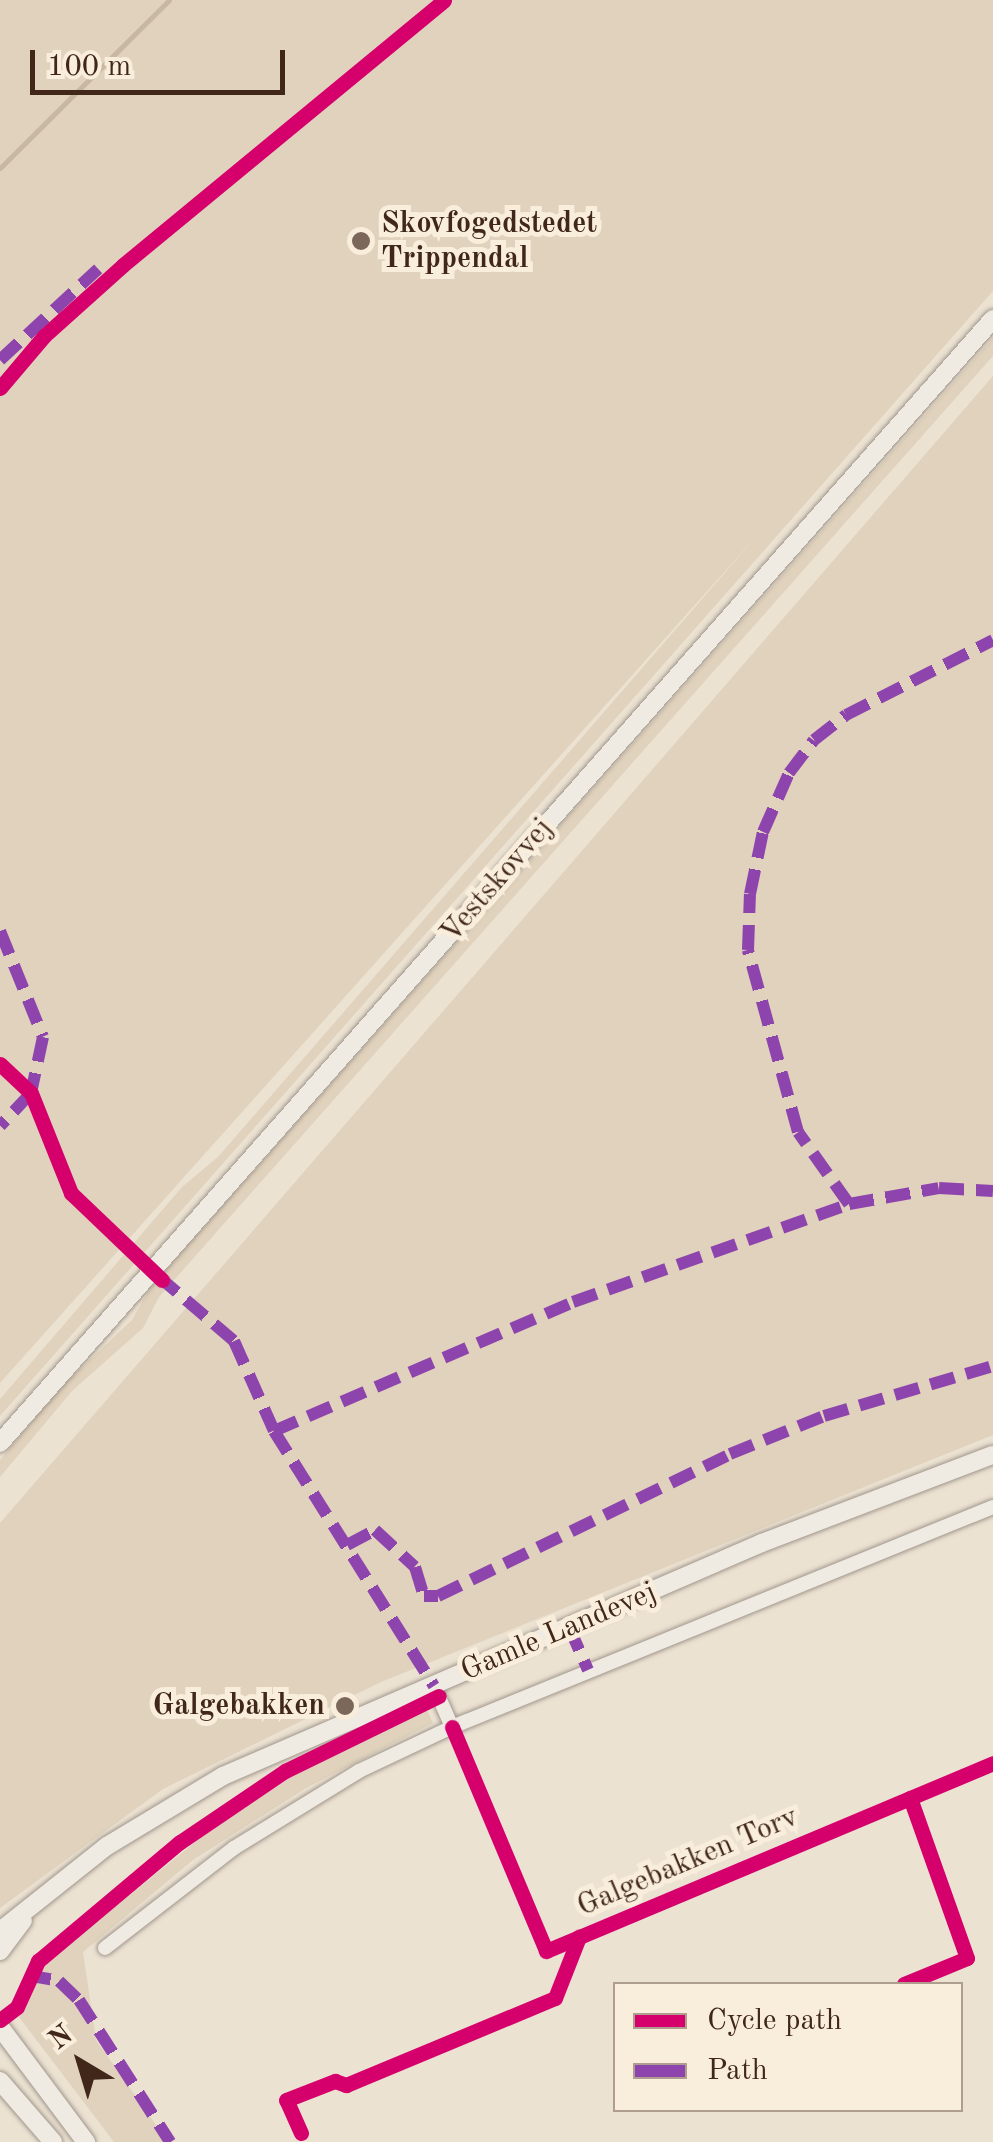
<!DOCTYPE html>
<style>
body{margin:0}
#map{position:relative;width:993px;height:2142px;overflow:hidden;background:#ece2d2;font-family:"Old Standard TT",serif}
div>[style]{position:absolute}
.green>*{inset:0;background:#e0d2bc}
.stream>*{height:5px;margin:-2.5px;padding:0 2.5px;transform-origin:2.5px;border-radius:2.5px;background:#c8b7a1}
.roads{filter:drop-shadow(0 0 2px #a0968c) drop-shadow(0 0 2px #a0968c)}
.minor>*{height:14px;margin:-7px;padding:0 7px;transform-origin:7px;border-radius:7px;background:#efeae2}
.tertiary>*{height:18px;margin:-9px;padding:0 9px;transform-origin:9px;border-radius:9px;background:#efeae2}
.quiet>*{height:12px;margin-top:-6px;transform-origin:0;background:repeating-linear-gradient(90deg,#8e44ad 0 25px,transparent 0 37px)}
.cycleway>*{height:15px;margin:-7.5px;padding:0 7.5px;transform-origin:7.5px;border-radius:7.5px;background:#d6006c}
.dots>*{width:28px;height:28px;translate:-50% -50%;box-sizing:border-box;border:5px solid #f9eddb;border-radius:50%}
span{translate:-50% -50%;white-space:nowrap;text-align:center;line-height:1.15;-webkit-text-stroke:10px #f9eddb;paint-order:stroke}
.poi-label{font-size:30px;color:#402719;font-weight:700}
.left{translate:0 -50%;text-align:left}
.right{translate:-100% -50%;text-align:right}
.street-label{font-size:30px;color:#402719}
.legend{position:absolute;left:613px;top:1982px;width:350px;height:130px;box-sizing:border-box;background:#f9eddb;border:2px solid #af9e8d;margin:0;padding:12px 18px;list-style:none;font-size:30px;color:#402719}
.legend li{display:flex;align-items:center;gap:20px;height:50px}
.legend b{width:50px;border:2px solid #af9e8d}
.north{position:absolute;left:30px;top:2012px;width:100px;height:100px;-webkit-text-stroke:8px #f9eddb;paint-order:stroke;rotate:322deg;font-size:28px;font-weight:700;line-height:40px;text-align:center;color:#402719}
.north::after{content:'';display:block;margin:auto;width:35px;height:45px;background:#402719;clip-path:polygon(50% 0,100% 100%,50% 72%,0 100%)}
.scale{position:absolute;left:30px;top:50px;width:255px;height:45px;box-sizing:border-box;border:5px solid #402719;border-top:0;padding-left:12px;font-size:30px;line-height:35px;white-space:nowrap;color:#402719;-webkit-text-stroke:8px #f9eddb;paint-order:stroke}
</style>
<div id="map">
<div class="green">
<div style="clip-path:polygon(0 0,993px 0,993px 291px,0 1416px,0 1399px,182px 1187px,218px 1157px,761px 531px,0 1383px)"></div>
<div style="clip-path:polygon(993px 338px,993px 356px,159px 1297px,143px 1328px,72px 1391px,0 1477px,0 1460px,63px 1385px,132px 1320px,150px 1288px)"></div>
<div style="clip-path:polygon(993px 376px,993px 1435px,381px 1682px,163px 1789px,0 1908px,0 1523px)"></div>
<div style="clip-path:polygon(426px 1708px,433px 1723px,306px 1788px,193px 1860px,83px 1952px,96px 2040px,168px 2142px,114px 2142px,19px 2017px,38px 1969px,209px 1831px,296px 1774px)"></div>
</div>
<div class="stream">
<div style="left:0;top:168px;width:238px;rotate:-44.8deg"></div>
</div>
<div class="roads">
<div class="minor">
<div style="left:434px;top:1686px;width:45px;rotate:66.3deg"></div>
<div style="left:105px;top:1948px;width:163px;rotate:-37.8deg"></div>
<div style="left:234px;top:1848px;width:147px;rotate:-31.6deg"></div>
<div style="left:359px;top:1771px;width:103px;rotate:-25.3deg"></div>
<div style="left:452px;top:1727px;width:584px;rotate:-22.13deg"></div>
</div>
<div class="tertiary">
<div style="left:0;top:1443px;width:1500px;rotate:-48.54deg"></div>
<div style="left:0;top:1931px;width:137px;rotate:-38.5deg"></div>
<div style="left:107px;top:1846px;width:135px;rotate:-31.1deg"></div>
<div style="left:223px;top:1776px;width:587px;rotate:-23.38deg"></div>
<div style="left:762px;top:1543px;width:247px;rotate:-20.9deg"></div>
<div style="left:0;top:1951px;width:38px;rotate:-53deg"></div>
<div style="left:0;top:2027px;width:144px;rotate:53.2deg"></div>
<div style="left:0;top:2081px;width:81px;rotate:49deg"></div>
</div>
</div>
<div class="quiet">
<div style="left:0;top:360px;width:134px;rotate:-42.9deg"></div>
<div style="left:0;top:931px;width:114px;rotate:67.9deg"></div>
<div style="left:43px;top:1037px;width:57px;rotate:102.1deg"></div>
<div style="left:31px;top:1093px;width:45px;rotate:133.2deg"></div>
<div style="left:849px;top:1204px;width:88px;rotate:-125.3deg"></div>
<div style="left:798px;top:1132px;width:189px;rotate:-105.4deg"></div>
<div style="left:748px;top:950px;width:56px;rotate:-88deg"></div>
<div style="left:750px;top:894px;width:63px;rotate:-78.2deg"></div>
<div style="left:763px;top:832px;width:64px;rotate:-66.2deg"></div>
<div style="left:789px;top:773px;width:41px;rotate:-52.9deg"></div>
<div style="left:814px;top:740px;width:41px;rotate:-38deg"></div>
<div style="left:846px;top:715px;width:165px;rotate:-27deg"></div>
<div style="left:158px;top:1276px;width:100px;rotate:40.5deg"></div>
<div style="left:234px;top:1341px;width:98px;rotate:66deg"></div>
<div style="left:274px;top:1431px;width:301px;rotate:57.9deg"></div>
<div style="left:274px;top:1431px;width:326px;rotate:-23.3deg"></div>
<div style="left:573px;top:1302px;width:293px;rotate:-19.5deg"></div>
<div style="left:849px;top:1204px;width:91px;rotate:-10.1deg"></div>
<div style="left:939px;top:1188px;width:54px;rotate:3.2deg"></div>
<div style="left:347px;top:1545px;width:32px;rotate:-28deg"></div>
<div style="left:375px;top:1530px;width:54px;rotate:42.8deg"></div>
<div style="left:415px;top:1567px;width:30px;rotate:73deg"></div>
<div style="left:424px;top:1596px;width:14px"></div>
<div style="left:438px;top:1596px;width:325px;rotate:-25.9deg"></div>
<div style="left:730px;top:1454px;width:101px;rotate:-22deg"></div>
<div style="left:824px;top:1416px;width:176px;rotate:-16.5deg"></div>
<div style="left:569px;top:1627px;width:47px;rotate:66.2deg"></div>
<div style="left:26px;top:1975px;width:34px;rotate:10deg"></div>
<div style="left:59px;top:1981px;width:28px;rotate:44deg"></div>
<div style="left:79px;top:2000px;width:169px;rotate:57.3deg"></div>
</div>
<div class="cycleway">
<div style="left:0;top:388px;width:68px;rotate:-49.8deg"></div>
<div style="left:44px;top:336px;width:106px;rotate:-41.9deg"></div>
<div style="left:123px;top:265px;width:416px;rotate:-39.5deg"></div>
<div style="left:0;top:1064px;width:42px;rotate:43.1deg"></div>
<div style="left:31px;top:1093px;width:108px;rotate:68.2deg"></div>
<div style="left:71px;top:1193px;width:126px;rotate:43.7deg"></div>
<div style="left:452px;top:1727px;width:243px;rotate:67.2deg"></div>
<div style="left:546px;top:1951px;width:485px;rotate:-22.8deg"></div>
<div style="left:904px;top:1984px;width:68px;rotate:-22.4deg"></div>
<div style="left:967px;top:1958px;width:170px;rotate:-109.6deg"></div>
<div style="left:0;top:2020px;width:21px;rotate:-37deg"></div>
<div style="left:17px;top:2007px;width:51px;rotate:-65.5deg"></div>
<div style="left:38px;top:1961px;width:185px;rotate:-40deg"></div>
<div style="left:180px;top:1842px;width:127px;rotate:-34.1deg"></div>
<div style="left:285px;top:1771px;width:171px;rotate:-26deg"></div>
<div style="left:301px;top:2133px;width:36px;rotate:-114deg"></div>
<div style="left:286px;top:2100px;width:53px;rotate:-21.2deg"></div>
<div style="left:335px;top:2081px;width:12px;rotate:20deg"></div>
<div style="left:346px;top:2085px;width:226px;rotate:-22.6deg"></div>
<div style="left:555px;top:1998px;width:66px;rotate:-68.5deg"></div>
</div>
<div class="dots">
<div style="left:361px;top:241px;background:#7c685a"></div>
<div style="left:345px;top:1706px;background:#7c685a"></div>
</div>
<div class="poi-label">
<span class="left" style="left:381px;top:241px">Skovfogedstedet<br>Trippendal</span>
<span class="right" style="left:325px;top:1706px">Galgebakken</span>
</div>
<div class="street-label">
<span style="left:497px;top:881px;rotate:-49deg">Vestskovvej</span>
<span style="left:559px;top:1632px;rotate:-23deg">Gamle Landevej</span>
<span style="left:688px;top:1862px;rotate:-23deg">Galgebakken Torv</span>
</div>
<ul class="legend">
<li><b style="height:12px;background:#d6006c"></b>Cycle path</li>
<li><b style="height:12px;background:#8e44ad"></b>Path</li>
</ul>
<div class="north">N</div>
<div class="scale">100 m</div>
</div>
